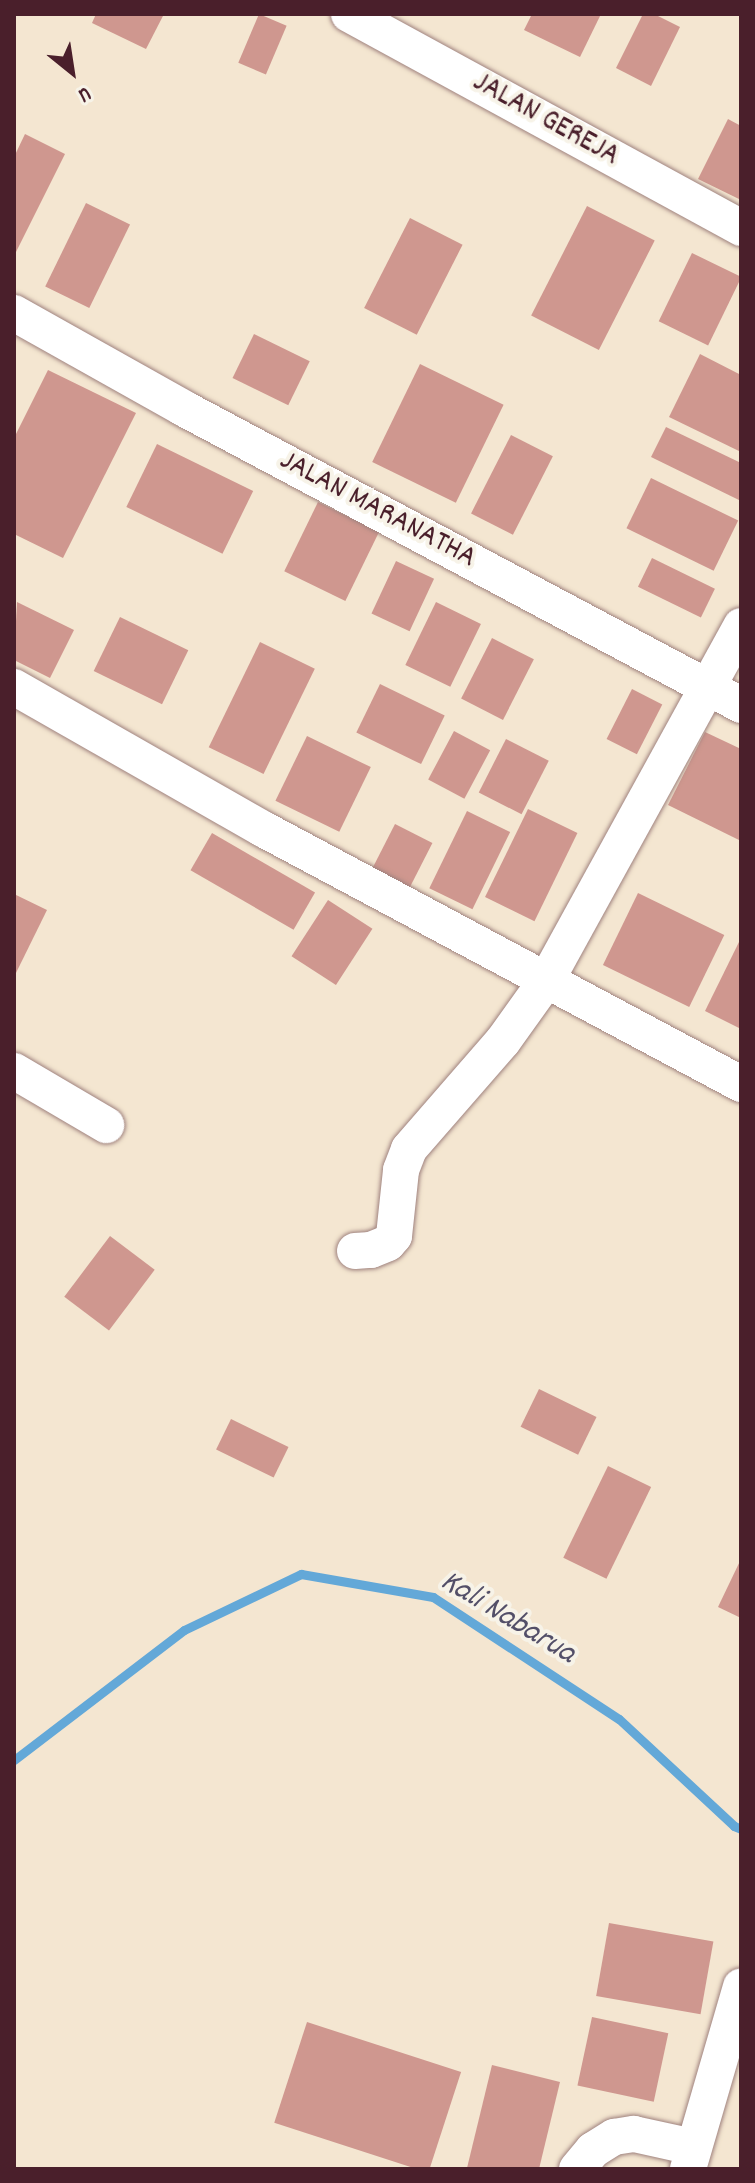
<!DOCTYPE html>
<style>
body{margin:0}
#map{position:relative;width:755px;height:2183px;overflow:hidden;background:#f4e6d1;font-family:Dekko,sans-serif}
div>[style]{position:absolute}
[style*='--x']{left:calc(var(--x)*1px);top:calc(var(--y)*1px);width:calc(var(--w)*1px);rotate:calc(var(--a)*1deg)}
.stream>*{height:9px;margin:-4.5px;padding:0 4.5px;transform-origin:4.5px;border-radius:4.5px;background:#63a8d8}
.building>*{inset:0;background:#cf978f;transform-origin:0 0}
.roads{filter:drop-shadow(0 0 2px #9f827e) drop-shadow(0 0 2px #9f827e)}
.minor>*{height:36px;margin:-18px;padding:0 18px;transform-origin:18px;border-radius:18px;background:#fff}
span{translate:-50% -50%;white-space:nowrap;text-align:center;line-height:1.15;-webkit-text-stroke:8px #f7f3e8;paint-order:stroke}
.street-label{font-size:30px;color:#4a1f2b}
.water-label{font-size:32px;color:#534f68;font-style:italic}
.frame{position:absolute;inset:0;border:16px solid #4a1f2b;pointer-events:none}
.north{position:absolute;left:32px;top:32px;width:80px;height:80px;-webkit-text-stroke:6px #f7f3e8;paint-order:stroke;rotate:150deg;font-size:22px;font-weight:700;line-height:32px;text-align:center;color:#4a1f2b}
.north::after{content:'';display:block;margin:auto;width:28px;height:36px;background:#4a1f2b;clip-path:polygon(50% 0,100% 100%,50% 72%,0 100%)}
</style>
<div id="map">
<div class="stream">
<div style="--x:14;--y:1760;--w:214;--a:-37.4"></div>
<div style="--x:184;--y:1630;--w:130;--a:-25.6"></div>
<div style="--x:301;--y:1574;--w:134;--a:9.9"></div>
<div style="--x:433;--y:1597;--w:222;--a:33.3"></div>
<div style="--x:619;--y:1719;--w:157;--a:42.9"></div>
<div style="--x:734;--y:1826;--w:8;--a:23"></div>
</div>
<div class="building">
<div style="clip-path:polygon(96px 14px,164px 14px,146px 49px,92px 23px)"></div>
<div style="left:259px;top:14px;width:30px;height:53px;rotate:23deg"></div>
<div style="clip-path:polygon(532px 14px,601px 14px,580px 57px,524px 30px)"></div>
<div style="clip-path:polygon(643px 14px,654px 14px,680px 27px,651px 86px,616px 68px)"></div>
<div style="clip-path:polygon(728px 119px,741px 126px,741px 200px,698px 179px)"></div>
<div style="clip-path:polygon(25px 134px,65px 154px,14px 256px,14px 157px)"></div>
<div style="left:86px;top:203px;width:49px;height:93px;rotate:26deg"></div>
<div style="left:587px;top:206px;width:76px;height:123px;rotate:27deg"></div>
<div style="left:410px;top:218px;width:59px;height:101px;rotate:27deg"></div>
<div style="left:692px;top:253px;width:55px;height:76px;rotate:26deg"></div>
<div style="left:254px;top:334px;width:62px;height:49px;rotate:26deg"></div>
<div style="clip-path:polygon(700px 354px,741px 375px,741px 452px,669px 417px)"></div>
<div style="left:420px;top:364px;width:93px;height:109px;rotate:26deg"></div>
<div style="clip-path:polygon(48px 370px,136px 413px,63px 558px,14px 534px,14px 438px)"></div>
<div style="clip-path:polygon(666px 427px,741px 463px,741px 501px,651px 457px)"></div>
<div style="left:511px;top:435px;width:47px;height:88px;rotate:27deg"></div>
<div style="left:157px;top:444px;width:107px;height:70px;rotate:26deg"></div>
<div style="left:651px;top:478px;width:97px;height:56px;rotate:26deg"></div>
<div style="left:318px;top:502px;width:68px;height:77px;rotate:26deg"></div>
<div style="left:652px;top:558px;width:70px;height:32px;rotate:26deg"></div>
<div style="left:396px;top:561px;width:42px;height:58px;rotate:25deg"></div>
<div style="clip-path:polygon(17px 602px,74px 630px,50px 678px,14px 660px)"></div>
<div style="left:436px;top:602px;width:50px;height:70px;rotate:26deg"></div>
<div style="left:120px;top:617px;width:76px;height:60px;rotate:26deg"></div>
<div style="left:492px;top:638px;width:47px;height:68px;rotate:27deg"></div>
<div style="left:260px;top:642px;width:61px;height:117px;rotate:26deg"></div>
<div style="left:380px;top:684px;width:72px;height:54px;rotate:26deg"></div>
<div style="left:632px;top:689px;width:34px;height:56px;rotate:27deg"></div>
<div style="left:454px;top:731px;width:41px;height:55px;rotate:28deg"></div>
<div style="clip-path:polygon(705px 732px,741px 749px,741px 841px,668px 805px)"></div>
<div style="left:307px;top:736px;width:71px;height:72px;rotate:26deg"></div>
<div style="left:506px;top:739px;width:48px;height:60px;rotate:27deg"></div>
<div style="left:528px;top:809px;width:55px;height:98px;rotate:26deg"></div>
<div style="left:467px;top:811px;width:48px;height:86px;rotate:26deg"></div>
<div style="left:395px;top:824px;width:42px;height:50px;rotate:27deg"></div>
<div style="left:212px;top:833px;width:119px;height:43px;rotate:30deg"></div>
<div style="left:638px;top:893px;width:96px;height:80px;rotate:26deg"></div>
<div style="clip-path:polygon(14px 894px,47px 910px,14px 977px)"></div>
<div style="left:328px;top:900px;width:53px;height:67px;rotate:33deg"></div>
<div style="clip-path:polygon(739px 942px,741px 944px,741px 1029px,705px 1011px)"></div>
<div style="left:110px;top:1236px;width:56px;height:76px;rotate:37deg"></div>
<div style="left:539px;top:1389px;width:64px;height:42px;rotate:26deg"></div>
<div style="left:231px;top:1419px;width:64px;height:34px;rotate:26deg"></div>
<div style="left:608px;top:1466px;width:48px;height:102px;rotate:26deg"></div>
<div style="clip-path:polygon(741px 1559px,741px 1618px,718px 1607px)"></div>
<div style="left:609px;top:1923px;width:106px;height:74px;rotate:10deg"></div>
<div style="left:592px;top:2017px;width:78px;height:70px;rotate:12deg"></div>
<div style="left:307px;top:2022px;width:162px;height:106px;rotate:18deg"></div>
<div style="clip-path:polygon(492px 2065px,560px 2082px,539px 2169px,467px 2168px)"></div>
</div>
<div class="roads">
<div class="minor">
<div style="--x:349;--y:14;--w:447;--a:28.6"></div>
<div style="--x:14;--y:313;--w:194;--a:29.3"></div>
<div style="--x:183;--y:408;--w:632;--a:28.02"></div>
<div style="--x:14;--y:687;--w:287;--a:29.7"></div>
<div style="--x:263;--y:829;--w:542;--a:28.08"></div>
<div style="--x:14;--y:1071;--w:107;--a:30.4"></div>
<div style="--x:355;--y:1251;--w:16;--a:-4"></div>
<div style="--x:371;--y:1250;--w:18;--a:-22"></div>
<div style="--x:388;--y:1243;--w:9;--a:-49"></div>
<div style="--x:394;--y:1236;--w:66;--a:-83.9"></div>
<div style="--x:401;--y:1170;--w:22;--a:-69"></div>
<div style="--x:409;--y:1149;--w:143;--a:-49"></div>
<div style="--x:503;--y:1041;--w:74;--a:-54.4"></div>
<div style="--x:546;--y:981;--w:405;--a:-61.2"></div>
<div style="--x:577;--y:2169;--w:25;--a:-50"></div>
<div style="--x:593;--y:2150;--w:25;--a:-32"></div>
<div style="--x:614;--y:2137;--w:20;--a:-9"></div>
<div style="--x:634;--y:2134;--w:60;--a:12.4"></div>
<div style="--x:688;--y:2169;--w:190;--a:-73.8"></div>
</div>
</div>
<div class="street-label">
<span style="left:545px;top:121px;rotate:29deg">JALAN GEREJA</span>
<span style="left:377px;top:511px;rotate:28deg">JALAN MARANATHA</span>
</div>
<div class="water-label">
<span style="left:507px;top:1619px;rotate:31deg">Kali Nabarua</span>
</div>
<div class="frame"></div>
<div class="north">U</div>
</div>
